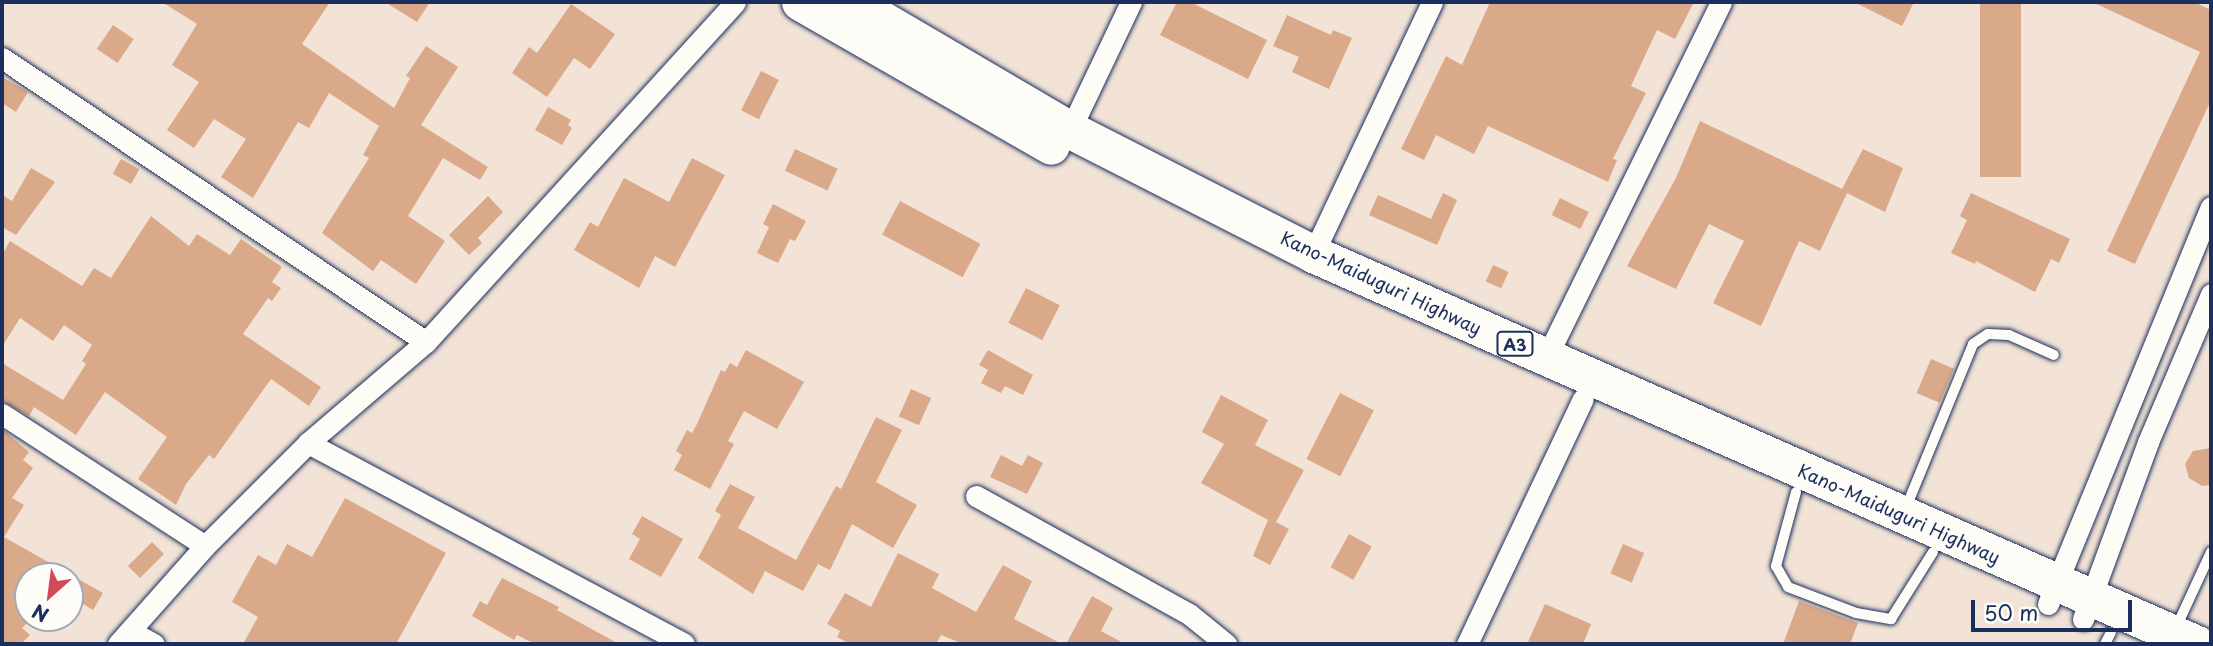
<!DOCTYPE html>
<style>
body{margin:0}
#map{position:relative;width:2213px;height:646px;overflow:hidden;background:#f2e3d6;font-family:"Playpen Sans",sans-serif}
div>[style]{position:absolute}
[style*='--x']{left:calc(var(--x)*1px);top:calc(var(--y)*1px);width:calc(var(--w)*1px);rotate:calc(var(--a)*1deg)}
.building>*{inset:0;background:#d9a98a;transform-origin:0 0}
.roads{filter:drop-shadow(0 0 2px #1b2f5e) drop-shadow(0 0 2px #1b2f5e)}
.lane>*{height:10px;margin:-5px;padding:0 5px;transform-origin:5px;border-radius:5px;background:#fdfcf7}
.street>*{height:21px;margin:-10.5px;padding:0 10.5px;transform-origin:10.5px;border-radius:10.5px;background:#fdfcf7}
.highway>*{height:37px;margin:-18.5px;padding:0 18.5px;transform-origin:18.5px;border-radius:18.5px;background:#fdfcf7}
span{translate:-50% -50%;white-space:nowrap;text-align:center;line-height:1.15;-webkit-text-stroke:7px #fdfcf7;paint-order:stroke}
.shield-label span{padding:2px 5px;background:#fdfcf7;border:2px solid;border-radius:5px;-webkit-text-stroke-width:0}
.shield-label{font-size:16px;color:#1b2f5e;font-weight:700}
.street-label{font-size:18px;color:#1b2f5e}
.frame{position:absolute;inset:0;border:4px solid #1b2f5e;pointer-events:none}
.north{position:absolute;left:14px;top:562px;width:70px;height:70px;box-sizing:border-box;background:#fdfcf7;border:2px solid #a3aaba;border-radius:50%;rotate:208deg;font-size:19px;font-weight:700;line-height:28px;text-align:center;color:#1b2f5e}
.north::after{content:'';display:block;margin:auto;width:24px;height:32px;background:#d1495b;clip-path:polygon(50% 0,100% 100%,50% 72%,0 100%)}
.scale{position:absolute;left:1971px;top:600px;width:161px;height:32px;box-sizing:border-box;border:4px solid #1b2f5e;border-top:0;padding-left:9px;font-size:21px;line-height:24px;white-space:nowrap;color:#1b2f5e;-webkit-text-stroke:5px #fdfcf7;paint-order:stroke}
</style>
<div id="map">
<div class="building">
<div style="clip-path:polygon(162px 2px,330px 2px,302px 44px,394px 108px,410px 78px,406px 76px,426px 46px,458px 67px,421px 125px,488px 167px,480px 180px,443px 158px,408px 216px,445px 241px,416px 284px,381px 260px,373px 271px,322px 233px,369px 158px,363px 155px,379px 126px,329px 93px,309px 128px,298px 122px,253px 198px,221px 177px,246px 139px,214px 119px,194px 148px,167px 130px,199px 82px,172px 65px,197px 24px)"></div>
<div style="clip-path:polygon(385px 2px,430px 2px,417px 22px)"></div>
<div style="clip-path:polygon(1177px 2px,1190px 2px,1267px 40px,1248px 79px,1160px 35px)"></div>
<div style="clip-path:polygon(1490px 2px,1694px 2px,1675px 39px,1657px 30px,1631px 86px,1646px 93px,1613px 159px,1617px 160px,1608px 182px,1488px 126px,1474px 154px,1436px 135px,1424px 160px,1401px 149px,1446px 56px,1462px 65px)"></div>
<div style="clip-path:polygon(1854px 2px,1914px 2px,1902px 26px)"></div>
<div style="left:1980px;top:2px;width:41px;height:175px"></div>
<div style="clip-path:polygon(2092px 2px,2194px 2px,2211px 10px,2211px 100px,2135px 264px,2107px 251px,2200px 52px)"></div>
<div style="clip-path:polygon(571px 4px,615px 34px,590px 69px,574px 58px,547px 97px,512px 73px,529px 47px,537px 53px)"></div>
<div style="clip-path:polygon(1287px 15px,1331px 35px,1333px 30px,1352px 38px,1329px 89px,1292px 72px,1299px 57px,1273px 46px)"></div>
<div style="left:113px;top:25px;width:25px;height:29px;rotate:34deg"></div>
<div style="left:761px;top:71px;width:20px;height:44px;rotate:27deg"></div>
<div style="clip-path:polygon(2px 77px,28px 92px,16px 112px,2px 103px)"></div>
<div style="clip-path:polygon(548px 107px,571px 120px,568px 125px,572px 128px,562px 145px,535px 130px)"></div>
<div style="clip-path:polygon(1700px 121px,1842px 189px,1863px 149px,1903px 168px,1885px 212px,1847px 193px,1820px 251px,1799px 241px,1761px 326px,1713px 303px,1744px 241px,1709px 224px,1676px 289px,1627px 266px,1676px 178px)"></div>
<div style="left:795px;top:149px;width:47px;height:24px;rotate:25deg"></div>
<div style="clip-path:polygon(692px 158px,725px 175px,675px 267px,655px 256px,639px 288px,574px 250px,590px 222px,598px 227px,624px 178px,669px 202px)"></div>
<div style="left:121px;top:159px;width:21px;height:17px;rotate:29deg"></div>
<div style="clip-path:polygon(31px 168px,55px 182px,16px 235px,2px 227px,2px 195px,12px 201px)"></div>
<div style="clip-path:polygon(1443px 193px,1457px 200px,1437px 245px,1369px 215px,1378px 195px,1431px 219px)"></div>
<div style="clip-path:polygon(1971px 193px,2070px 239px,2059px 263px,2051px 259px,2035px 292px,1976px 261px,1975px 264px,1951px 253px,1967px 220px,1960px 216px)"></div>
<div style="clip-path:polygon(488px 196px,503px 212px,478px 238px,482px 243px,469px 255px,449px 235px)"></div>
<div style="left:1560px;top:198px;width:32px;height:19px;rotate:26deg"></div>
<div style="left:900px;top:201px;width:91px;height:38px;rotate:28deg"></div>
<div style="clip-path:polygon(773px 204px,806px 221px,795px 241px,790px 239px,778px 263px,757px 253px,769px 227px,763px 224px)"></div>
<div style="clip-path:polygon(151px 216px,189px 246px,197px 234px,230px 255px,241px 239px,282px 267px,272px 282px,281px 288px,272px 301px,268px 298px,243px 334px,321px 387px,309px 406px,271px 379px,214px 459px,209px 455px,186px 484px,176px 505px,138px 479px,167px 437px,105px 392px,76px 435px,34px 407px,29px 416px,2px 401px,2px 363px,63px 400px,86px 364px,82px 361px,92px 345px,64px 325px,53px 341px,20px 318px,2px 347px,2px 255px,10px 241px,82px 286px,94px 268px,111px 278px)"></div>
<div style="left:1493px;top:265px;width:17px;height:18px;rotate:24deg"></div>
<div style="left:1026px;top:288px;width:38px;height:39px;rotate:27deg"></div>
<div style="clip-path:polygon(746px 350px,804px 382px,777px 429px,744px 411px,728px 441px,734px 444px,710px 489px,674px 470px,682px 455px,676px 451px,687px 430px,692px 433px,697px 424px,721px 370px,725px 372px,730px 363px,737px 367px)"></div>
<div style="clip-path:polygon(988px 350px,1033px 375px,1023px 395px,1005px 386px,1001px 393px,981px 383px,988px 370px,979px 365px)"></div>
<div style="left:1931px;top:359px;width:25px;height:37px;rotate:23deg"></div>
<div style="left:911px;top:389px;width:22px;height:30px;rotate:24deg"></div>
<div style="left:1340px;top:393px;width:38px;height:74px;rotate:27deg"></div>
<div style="clip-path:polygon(1221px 395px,1268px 420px,1255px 445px,1304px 470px,1276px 522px,1289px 529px,1270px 565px,1253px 556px,1268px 520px,1201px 483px,1224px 444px,1202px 432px)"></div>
<div style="clip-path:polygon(876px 417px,902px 430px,876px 482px,917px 505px,893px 548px,852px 524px,830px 570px,818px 564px,803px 591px,765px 571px,753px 594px,698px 558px,721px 515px,715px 511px,730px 484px,755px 497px,738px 528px,796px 560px,836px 486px,841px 489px)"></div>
<div style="clip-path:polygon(2px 429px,29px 452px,23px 460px,33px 468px,12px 498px,24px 505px,4px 537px,103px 593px,93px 610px,70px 596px,70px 576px,28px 576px,28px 622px,22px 628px,30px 635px,21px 644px,2px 644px)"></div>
<div style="clip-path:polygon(2211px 448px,2211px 485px,2202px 486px,2189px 478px,2185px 464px,2193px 451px)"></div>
<div style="clip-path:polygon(1001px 455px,1022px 466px,1028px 455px,1043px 463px,1027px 494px,990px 477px)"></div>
<div style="clip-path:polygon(345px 498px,446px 553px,396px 644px,243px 644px,258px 617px,232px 602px,258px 555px,276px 565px,287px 544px,312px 557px)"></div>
<div style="clip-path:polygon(642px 516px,683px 539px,661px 577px,629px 559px,640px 539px,632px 534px)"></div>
<div style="left:1349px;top:534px;width:26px;height:38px;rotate:29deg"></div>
<div style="left:152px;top:542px;width:17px;height:34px;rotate:45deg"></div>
<div style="left:1623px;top:544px;width:23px;height:32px;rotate:23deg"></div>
<div style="clip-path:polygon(898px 553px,939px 574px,932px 588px,976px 612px,1003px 565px,1032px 581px,1014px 619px,1062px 644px,963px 644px,941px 635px,936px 644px,850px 644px,837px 637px,840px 631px,827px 624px,845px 593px,871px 607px)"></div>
<div style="clip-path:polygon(502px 578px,559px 607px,557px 610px,619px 644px,535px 644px,517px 635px,514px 640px,472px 616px,480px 601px,487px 605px)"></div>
<div style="clip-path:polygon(1092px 596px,1113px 608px,1101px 631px,1125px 644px,1066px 644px)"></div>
<div style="clip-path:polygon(1799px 601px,1858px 623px,1850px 644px,1783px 644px)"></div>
<div style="clip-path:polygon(1545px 604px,1591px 624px,1583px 644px,1527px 644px)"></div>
</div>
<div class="roads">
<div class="lane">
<div style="--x:1796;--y:492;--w:77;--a:105.1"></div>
<div style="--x:1776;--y:566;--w:24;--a:60"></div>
<div style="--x:1788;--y:587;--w:73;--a:20.9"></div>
<div style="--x:1856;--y:613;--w:36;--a:10"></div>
<div style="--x:1891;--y:619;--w:79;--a:-57.9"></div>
<div style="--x:1905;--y:510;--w:179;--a:-67.7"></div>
<div style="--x:1973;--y:344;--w:18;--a:-34"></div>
<div style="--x:1988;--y:334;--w:21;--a:3"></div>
<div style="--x:2009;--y:335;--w:49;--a:24"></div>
<div style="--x:2175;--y:630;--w:86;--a:-65.2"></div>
<div style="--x:2105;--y:644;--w:13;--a:-63"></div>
</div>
<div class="street">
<div style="--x:2;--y:58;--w:510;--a:33.81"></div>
<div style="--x:1070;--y:130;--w:142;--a:-64.5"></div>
<div style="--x:1313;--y:254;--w:279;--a:-64.7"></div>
<div style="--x:1546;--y:358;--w:397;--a:-63.8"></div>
<div style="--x:2;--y:414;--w:242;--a:33"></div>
<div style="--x:308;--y:443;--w:426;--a:28.1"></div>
<div style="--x:976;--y:496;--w:244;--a:29"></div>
<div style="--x:1189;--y:614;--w:48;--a:39"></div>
<div style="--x:2048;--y:604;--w:429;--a:-67.7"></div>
<div style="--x:2083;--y:619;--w:189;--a:-69.8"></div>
<div style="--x:2148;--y:442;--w:161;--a:-66.9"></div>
<div style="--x:132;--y:632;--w:25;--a:29"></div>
<div style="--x:118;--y:644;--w:131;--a:-48.4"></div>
<div style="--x:205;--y:546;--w:146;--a:-45"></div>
<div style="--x:308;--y:443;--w:155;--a:-40.6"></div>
<div style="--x:426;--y:342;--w:459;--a:-47.7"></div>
<div style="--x:1467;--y:644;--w:271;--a:-64.7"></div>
</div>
<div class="highway">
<div style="--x:800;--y:2;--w:289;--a:29.8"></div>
<div style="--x:852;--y:2;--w:253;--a:30.4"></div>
<div style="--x:1070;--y:130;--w:273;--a:27"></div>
<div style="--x:1313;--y:254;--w:966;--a:23.81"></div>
</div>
</div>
<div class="shield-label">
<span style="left:1515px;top:344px">A3</span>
</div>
<div class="street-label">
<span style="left:1381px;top:283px;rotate:25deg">Kano-Maiduguri Highway</span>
<span style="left:1899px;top:514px;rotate:24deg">Kano-Maiduguri Highway</span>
</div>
<div class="frame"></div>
<div class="north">N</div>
<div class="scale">50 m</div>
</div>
